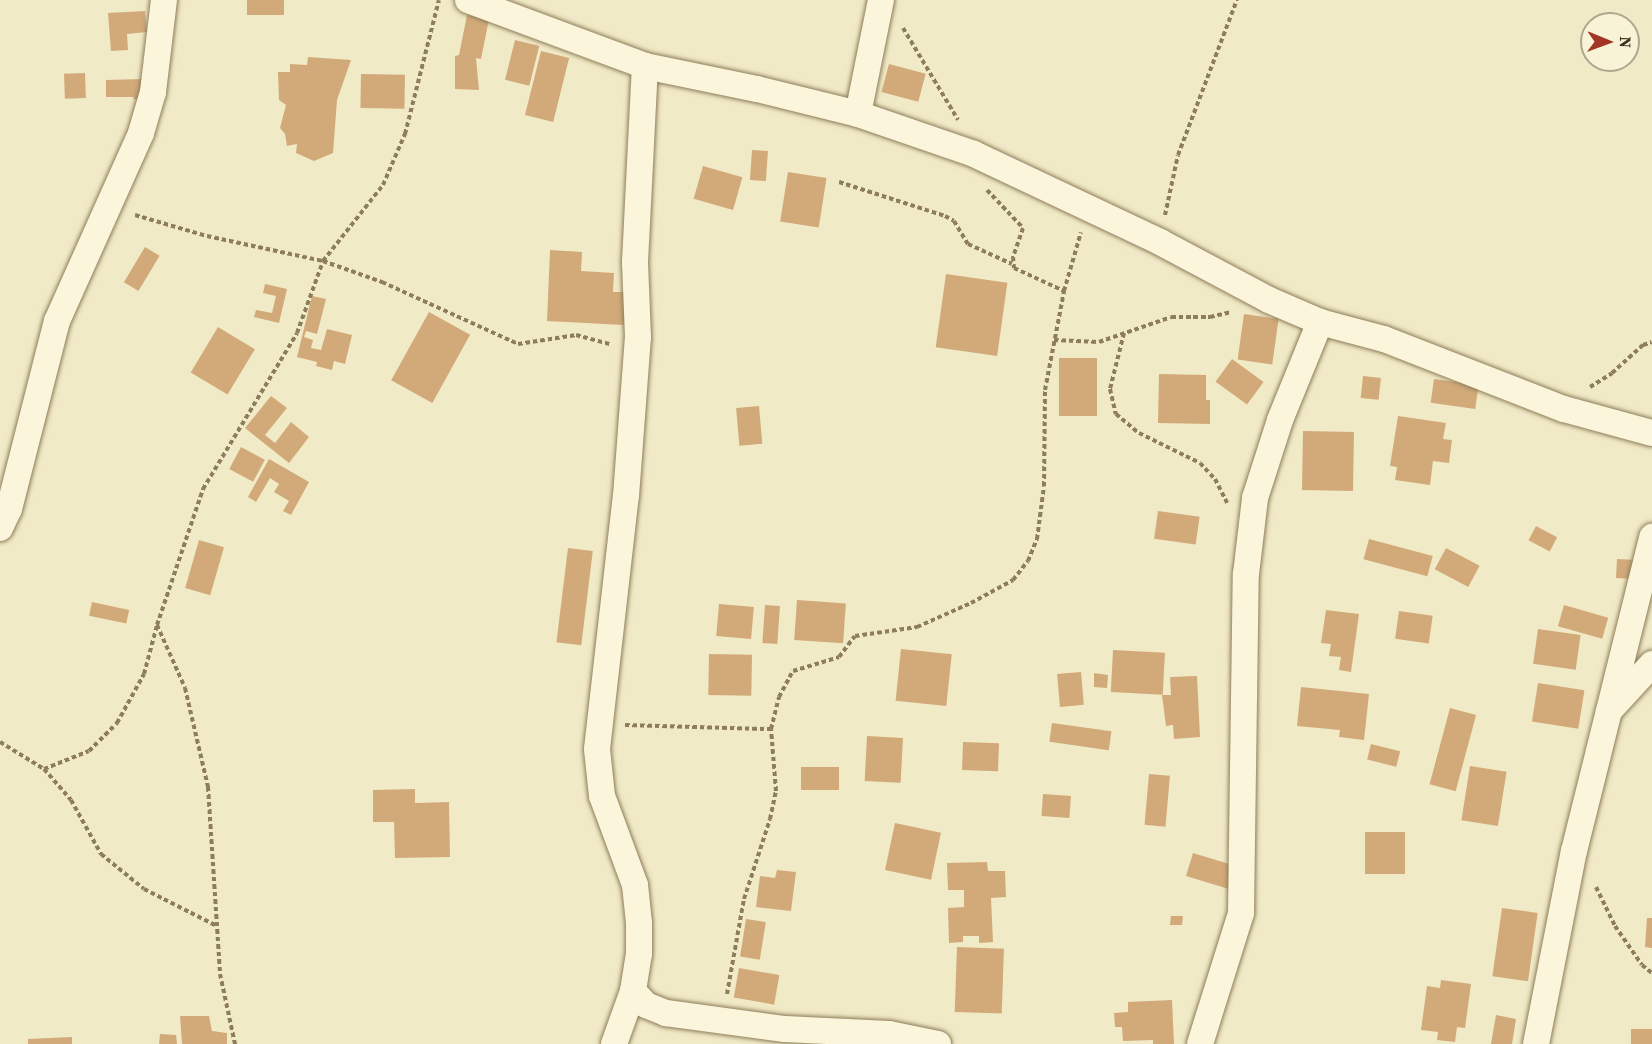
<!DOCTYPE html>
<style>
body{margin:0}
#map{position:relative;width:1652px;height:1044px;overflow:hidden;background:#f1eac6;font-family:"Source Serif 4",serif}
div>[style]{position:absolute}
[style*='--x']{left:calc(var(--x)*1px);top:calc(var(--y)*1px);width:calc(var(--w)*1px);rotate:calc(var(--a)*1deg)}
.building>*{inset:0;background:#d2aa7a;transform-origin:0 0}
.path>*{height:4px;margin-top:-2px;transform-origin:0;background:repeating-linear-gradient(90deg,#8e7d5a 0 4.5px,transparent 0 7.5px)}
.roads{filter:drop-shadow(0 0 2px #8e7d5a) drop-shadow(0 0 2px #8e7d5a)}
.street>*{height:26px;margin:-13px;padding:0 13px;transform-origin:13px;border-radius:13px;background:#fbf5db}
span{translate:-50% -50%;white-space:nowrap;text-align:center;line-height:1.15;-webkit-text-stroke:4.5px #f8f3d7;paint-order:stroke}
.north{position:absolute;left:1580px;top:12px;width:60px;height:60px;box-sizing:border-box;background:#f8f3d7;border:2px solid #aea68d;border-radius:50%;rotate:91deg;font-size:16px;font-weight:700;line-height:24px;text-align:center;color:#3e321f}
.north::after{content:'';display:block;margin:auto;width:21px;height:27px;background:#a23526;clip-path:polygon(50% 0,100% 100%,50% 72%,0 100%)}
</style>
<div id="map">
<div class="building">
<div style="left:247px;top:0;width:37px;height:15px"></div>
<div style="clip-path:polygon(145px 11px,147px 32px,127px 34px,128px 50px,111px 51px,108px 13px)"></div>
<div style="clip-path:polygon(467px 15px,489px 19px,481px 59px,476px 58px,479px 90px,455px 89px,455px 56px,459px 55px)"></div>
<div style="left:515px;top:40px;width:25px;height:41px;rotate:14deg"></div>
<div style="left:541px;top:51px;width:29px;height:66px;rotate:14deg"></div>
<div style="clip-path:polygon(308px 57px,351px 60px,337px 100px,333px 153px,314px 161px,296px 153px,297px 144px,287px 146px,285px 134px,280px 128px,286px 105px,279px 100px,278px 72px,290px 72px,290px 64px,307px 65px)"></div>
<div style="left:889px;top:64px;width:38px;height:29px;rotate:15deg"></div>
<div style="left:85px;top:73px;width:25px;height:21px;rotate:88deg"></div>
<div style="left:361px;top:74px;width:44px;height:34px;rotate:1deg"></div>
<div style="clip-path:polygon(143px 79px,144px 100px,133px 99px,134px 97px,106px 97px,106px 80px)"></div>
<div style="left:752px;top:150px;width:16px;height:30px;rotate:4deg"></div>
<div style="left:703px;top:166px;width:41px;height:34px;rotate:16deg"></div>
<div style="left:788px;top:172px;width:39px;height:50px;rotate:9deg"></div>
<div style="left:145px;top:247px;width:17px;height:41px;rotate:31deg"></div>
<div style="clip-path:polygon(550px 250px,582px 252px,581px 271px,614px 273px,613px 292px,625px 292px,624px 325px,547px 321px)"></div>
<div style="left:946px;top:274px;width:62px;height:74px;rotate:8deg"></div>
<div style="clip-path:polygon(265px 284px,287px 289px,279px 323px,254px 317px,256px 310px,272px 313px,276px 296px,263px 293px)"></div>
<div style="clip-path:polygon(312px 296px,326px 299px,317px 334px,306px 331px,304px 337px,313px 340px,311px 348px,321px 350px,327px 329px,352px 335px,345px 364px,334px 361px,332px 370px,316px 366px,317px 362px,297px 357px)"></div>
<div style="left:429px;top:312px;width:47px;height:78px;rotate:29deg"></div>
<div style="left:1244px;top:314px;width:35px;height:46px;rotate:8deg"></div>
<div style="left:218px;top:327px;width:43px;height:53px;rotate:31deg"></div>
<div style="left:1059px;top:358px;width:38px;height:58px"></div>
<div style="left:1232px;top:359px;width:39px;height:28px;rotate:36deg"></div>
<div style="clip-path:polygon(1159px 374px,1206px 375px,1206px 400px,1210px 400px,1210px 424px,1158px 423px)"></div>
<div style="left:1363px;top:376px;width:18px;height:22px;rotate:6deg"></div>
<div style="left:1434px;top:379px;width:45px;height:24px;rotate:8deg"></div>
<div style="clip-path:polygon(271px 396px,287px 408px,265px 435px,275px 443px,291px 422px,309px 437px,289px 463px,245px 428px)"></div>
<div style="left:759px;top:406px;width:38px;height:23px;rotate:85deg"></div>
<div style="clip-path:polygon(1398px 416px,1446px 423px,1443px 439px,1452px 440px,1449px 463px,1433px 461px,1430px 485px,1395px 480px,1397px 467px,1390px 466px)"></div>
<div style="left:1303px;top:431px;width:51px;height:59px;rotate:1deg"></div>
<div style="left:241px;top:447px;width:27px;height:25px;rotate:28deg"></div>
<div style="clip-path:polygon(269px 459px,309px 482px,291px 515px,283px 511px,289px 501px,274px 492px,279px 484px,270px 478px,256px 502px,248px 497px)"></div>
<div style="left:1158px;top:511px;width:42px;height:28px;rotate:8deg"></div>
<div style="left:1536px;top:526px;width:24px;height:16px;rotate:28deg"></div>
<div style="left:1369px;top:539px;width:66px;height:21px;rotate:15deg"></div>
<div style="left:199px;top:540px;width:26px;height:50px;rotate:16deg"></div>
<div style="left:568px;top:548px;width:25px;height:95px;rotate:7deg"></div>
<div style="left:1446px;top:548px;width:38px;height:24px;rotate:28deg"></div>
<div style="left:1617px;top:559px;width:20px;height:19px;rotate:3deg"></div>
<div style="left:797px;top:600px;width:49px;height:40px;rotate:4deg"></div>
<div style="left:92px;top:602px;width:38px;height:14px;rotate:12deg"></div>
<div style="left:719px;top:604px;width:35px;height:32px;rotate:5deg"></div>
<div style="left:765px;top:605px;width:15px;height:38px;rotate:4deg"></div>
<div style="left:1564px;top:605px;width:46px;height:22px;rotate:16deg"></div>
<div style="clip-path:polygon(1326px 610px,1359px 614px,1351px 672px,1339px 670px,1341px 657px,1329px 656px,1331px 644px,1321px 643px)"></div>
<div style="left:1399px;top:611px;width:34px;height:28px;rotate:8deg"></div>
<div style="left:1538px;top:629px;width:43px;height:35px;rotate:8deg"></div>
<div style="left:901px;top:649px;width:51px;height:52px;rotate:6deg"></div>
<div style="left:1113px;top:650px;width:52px;height:42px;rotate:3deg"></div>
<div style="left:709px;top:654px;width:43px;height:41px;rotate:1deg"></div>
<div style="left:1081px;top:672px;width:33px;height:24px;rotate:85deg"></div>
<div style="clip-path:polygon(1094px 673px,1108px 675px,1107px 688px,1094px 687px)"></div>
<div style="clip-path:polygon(1197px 676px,1200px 737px,1174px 739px,1173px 725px,1166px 726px,1162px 695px,1171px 695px,1170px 677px)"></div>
<div style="left:1538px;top:683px;width:47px;height:39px;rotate:9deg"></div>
<div style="clip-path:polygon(1301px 687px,1369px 694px,1364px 740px,1339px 737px,1340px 730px,1297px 726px)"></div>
<div style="left:1450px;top:708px;width:27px;height:79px;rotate:15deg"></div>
<div style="left:1052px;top:723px;width:60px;height:19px;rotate:8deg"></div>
<div style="left:867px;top:736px;width:36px;height:45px;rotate:3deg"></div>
<div style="left:963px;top:742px;width:36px;height:28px;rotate:2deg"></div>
<div style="left:1371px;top:744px;width:30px;height:16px;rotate:14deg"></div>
<div style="left:1470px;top:766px;width:37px;height:55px;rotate:9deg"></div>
<div style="left:839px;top:767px;width:23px;height:38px;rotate:90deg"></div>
<div style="left:1149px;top:774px;width:21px;height:51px;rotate:5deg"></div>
<div style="clip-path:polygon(415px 789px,415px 803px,449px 802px,450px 857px,395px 858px,394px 822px,373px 822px,373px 790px)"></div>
<div style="left:1043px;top:794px;width:28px;height:22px;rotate:4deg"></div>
<div style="left:895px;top:823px;width:47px;height:48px;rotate:12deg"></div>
<div style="left:1365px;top:832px;width:40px;height:42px"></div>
<div style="left:1193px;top:853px;width:44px;height:24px;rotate:17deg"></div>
<div style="clip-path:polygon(987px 862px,988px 871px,1005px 871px,1006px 897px,991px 898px,993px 942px,979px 943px,979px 936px,963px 936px,963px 942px,949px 943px,948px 908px,964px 907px,964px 890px,948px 890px,947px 863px)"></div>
<div style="clip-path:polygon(777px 870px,796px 872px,791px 911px,756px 907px,760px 876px,775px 878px)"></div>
<div style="left:1502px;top:908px;width:36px;height:69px;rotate:8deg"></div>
<div style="clip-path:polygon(1171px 916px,1183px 916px,1182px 925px,1170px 925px)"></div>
<div style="clip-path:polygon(1647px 918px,1652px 918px,1652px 948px,1645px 947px)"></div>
<div style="left:746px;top:919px;width:20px;height:38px;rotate:9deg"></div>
<div style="left:957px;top:947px;width:47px;height:65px;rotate:2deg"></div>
<div style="left:739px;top:968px;width:41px;height:30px;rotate:10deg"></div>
<div style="clip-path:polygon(1441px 980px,1471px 984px,1465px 1028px,1457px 1027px,1455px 1042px,1437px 1040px,1438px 1032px,1421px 1030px,1427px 986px,1440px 988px)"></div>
<div style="clip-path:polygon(1172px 1000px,1174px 1044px,1153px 1044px,1153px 1040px,1123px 1041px,1122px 1027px,1115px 1027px,1114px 1013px,1128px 1012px,1128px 1002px)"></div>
<div style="clip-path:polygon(1496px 1015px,1516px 1019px,1512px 1044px,1491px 1044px)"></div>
<div style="clip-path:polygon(180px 1016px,209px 1016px,212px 1031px,227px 1033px,227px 1044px,182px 1044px)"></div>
<div style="left:1631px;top:1029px;width:21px;height:15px"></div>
<div style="clip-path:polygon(160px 1034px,176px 1035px,177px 1044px,159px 1044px)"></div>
<div style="clip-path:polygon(72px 1037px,72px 1044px,28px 1044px,28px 1039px)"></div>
</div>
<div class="path">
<div style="--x:903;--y:28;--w:107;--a:59.1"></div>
<div style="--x:839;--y:182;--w:111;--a:17.8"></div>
<div style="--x:945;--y:216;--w:10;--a:29"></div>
<div style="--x:954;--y:221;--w:27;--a:59"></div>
<div style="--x:968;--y:244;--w:48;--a:24.4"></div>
<div style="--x:987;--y:190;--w:52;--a:46.5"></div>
<div style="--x:1023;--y:228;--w:31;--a:109"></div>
<div style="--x:1013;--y:257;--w:11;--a:85"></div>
<div style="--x:1014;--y:268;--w:55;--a:24.7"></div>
<div style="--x:135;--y:215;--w:75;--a:16.3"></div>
<div style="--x:207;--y:236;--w:119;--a:12.2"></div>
<div style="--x:323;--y:261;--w:63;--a:19.6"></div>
<div style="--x:382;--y:282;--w:149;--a:24.5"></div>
<div style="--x:518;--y:344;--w:59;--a:-8.8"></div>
<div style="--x:576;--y:335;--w:35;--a:15"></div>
<div style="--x:1165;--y:215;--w:61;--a:-77.8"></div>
<div style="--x:1178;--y:155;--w:166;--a:-69.2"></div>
<div style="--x:1124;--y:333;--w:58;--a:104"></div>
<div style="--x:1110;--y:389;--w:26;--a:77"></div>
<div style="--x:1116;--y:414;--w:30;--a:40"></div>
<div style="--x:1139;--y:433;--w:68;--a:26.2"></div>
<div style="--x:1200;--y:463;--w:22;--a:47"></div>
<div style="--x:1215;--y:479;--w:27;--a:63"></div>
<div style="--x:1054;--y:340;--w:45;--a:2.5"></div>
<div style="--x:1099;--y:342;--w:76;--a:-19.1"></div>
<div style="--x:1171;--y:317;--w:39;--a:0"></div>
<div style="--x:1210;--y:317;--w:22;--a:-13"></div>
<div style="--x:1590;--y:387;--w:26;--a:-32"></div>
<div style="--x:1612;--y:373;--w:42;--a:-42.1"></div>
<div style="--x:1643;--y:345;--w:9;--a:-18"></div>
<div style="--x:157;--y:625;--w:69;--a:66"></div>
<div style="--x:185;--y:688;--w:102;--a:76.9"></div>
<div style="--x:208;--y:787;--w:187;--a:86.3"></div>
<div style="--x:220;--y:974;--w:72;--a:77.9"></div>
<div style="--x:625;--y:725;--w:145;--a:1.6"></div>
<div style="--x:0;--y:742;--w:52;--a:31.5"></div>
<div style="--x:44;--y:769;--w:41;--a:48.9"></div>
<div style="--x:71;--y:800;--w:62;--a:60.9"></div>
<div style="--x:101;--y:854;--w:55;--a:39.1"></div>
<div style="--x:144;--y:889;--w:82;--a:26.9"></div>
<div style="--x:44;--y:769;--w:48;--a:-21.8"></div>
<div style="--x:89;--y:751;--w:40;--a:-45"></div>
<div style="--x:117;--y:723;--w:56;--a:-61.1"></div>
<div style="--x:144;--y:674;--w:51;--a:-75.1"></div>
<div style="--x:157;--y:625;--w:144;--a:-71.3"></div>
<div style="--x:203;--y:489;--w:182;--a:-58.9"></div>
<div style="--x:297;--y:333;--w:77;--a:-70.1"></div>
<div style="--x:323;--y:261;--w:97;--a:-51.7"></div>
<div style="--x:383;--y:185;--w:56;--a:-66.7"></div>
<div style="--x:405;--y:134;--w:138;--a:-75.8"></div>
<div style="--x:1596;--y:887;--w:43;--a:64"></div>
<div style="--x:1615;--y:926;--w:47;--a:55.3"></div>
<div style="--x:1642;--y:965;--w:13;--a:39"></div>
<div style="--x:727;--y:994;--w:97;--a:-79.9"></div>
<div style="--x:744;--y:899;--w:84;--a:-72"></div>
<div style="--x:770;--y:819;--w:29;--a:-78"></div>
<div style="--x:776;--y:791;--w:62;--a:-94.6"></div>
<div style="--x:771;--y:729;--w:33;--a:-76"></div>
<div style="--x:779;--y:697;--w:30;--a:-62"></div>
<div style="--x:793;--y:671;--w:48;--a:-16.9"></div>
<div style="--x:839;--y:657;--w:26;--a:-53"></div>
<div style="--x:855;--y:636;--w:63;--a:-8.3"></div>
<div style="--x:917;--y:627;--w:59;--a:-24"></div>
<div style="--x:971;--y:603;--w:48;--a:-28.7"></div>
<div style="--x:1013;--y:580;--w:24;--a:-52"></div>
<div style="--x:1028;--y:561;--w:24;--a:-68"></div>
<div style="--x:1037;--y:539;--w:53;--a:-82.5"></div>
<div style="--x:1044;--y:486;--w:96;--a:-89.4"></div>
<div style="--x:1045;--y:390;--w:101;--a:-79.1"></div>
<div style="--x:1064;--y:291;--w:61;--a:-73.9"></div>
</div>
<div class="roads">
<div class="street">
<div style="--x:468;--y:0;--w:189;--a:20.4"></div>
<div style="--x:645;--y:66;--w:114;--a:11.6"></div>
<div style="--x:757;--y:89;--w:104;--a:13.9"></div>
<div style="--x:858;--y:114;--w:123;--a:19"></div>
<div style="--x:974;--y:154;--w:206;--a:25.3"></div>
<div style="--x:1160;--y:242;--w:123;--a:28"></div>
<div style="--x:1269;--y:300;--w:56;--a:23.3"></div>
<div style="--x:1320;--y:322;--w:66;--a:14.9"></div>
<div style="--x:1384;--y:339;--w:193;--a:21.3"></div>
<div style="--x:1564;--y:409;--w:91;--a:15.3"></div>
<div style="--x:858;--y:114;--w:116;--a:-78.6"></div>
<div style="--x:0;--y:528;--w:21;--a:-65"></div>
<div style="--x:9;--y:509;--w:194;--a:-75.7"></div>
<div style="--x:57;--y:321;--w:206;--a:-65.9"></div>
<div style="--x:141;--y:133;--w:43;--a:-73.7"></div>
<div style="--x:153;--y:92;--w:93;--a:-83.2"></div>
<div style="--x:1609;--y:711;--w:64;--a:-47.5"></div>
<div style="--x:633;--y:991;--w:19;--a:47"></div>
<div style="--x:646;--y:1005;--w:22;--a:22"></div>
<div style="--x:666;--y:1013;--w:120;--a:7.7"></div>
<div style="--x:785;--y:1029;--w:104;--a:2.8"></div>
<div style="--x:889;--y:1034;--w:50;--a:11.5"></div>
<div style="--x:614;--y:1044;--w:56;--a:-70.3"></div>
<div style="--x:633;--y:991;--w:37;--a:-81"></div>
<div style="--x:639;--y:954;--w:31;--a:-90"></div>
<div style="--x:639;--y:923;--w:38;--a:-96"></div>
<div style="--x:635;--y:885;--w:95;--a:-110.3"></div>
<div style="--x:602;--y:796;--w:47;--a:-96.1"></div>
<div style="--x:597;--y:749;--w:255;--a:-83.5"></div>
<div style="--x:626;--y:496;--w:159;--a:-85.7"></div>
<div style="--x:638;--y:337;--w:75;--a:-92.3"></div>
<div style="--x:635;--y:262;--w:196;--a:-87.1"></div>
<div style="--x:1200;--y:1044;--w:137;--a:-72.6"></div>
<div style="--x:1241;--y:913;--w:339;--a:-89.2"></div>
<div style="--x:1246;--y:574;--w:77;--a:-83.2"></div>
<div style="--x:1255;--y:498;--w:82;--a:-72.2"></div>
<div style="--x:1280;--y:420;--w:106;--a:-67.8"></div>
<div style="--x:1536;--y:1044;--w:197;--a:-78.9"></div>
<div style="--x:1574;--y:851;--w:324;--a:-76"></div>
</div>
</div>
<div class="north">N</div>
</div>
